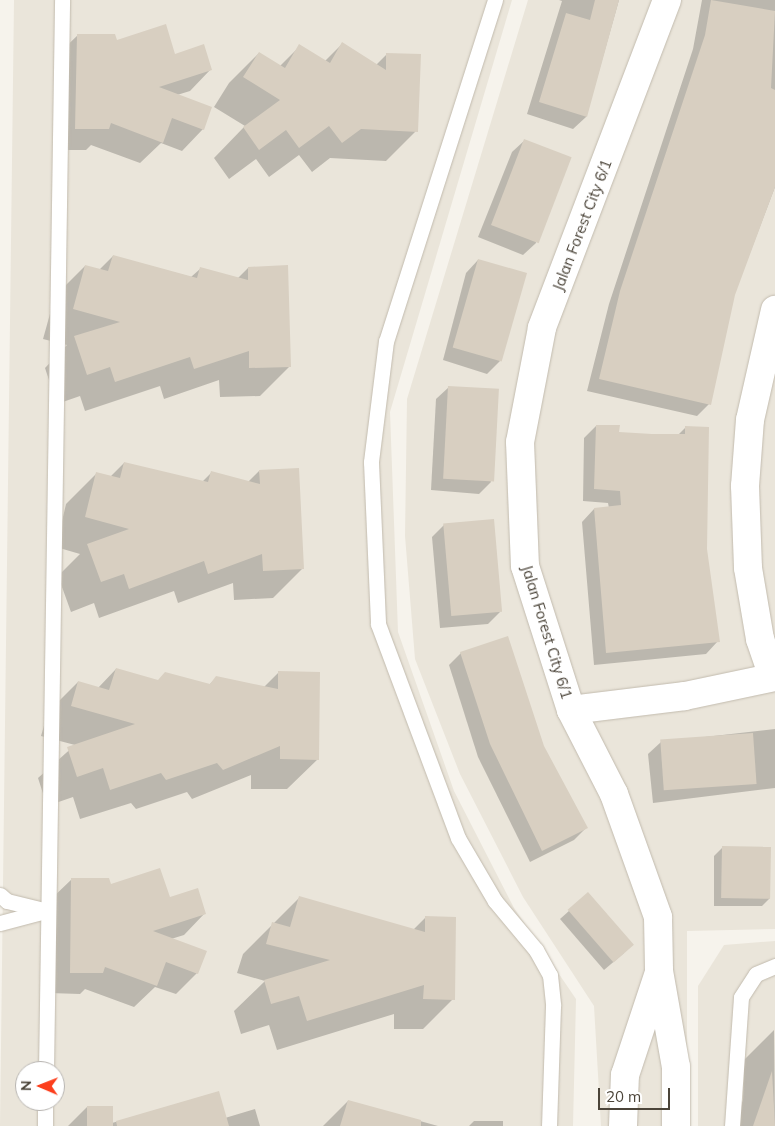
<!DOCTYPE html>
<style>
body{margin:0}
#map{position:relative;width:775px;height:1126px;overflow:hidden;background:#f6f3ec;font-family:Mulish,sans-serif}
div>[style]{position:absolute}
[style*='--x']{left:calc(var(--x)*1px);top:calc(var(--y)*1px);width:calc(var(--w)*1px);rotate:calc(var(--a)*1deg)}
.residential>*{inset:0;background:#eae5da}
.shadow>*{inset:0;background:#0003}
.building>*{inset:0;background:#d8cfc1;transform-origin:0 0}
.roads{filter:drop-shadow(0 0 1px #c2bbae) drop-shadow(0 0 1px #c2bbae)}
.service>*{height:15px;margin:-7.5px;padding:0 7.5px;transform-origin:7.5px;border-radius:7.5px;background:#fff}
.minor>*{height:28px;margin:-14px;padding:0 14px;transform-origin:14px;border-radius:14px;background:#fff}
span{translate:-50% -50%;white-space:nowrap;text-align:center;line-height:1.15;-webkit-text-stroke:4px #fff;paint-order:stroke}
.street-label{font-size:15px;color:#4b4439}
.north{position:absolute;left:15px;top:1061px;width:50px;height:50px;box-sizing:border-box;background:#fff;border:1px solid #b7b4b0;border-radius:50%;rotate:271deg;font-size:14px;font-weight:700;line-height:20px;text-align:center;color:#4b4439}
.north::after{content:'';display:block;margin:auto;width:18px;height:22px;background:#fc3f1d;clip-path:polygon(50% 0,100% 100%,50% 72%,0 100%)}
.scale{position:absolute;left:598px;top:1088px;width:72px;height:22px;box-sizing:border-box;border:2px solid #4b4439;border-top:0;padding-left:6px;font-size:15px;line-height:18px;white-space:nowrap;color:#4b4439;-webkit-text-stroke:4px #fff;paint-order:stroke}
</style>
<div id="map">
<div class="residential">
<div style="clip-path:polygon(evenodd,14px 0,512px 0,390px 412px,398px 632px,454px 791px,514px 908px,576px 999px,573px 1126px,0 1126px,14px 0,25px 1071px,55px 1071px,55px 1101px,25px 1101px,25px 1071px)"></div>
<div style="clip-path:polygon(528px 0,775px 0,775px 929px,687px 931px,687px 1126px,601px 1126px,594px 1006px,523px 897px,460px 774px,415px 659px,405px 536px,407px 399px)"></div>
<div style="clip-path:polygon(775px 941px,775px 1126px,698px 1126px,698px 986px,724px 945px)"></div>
</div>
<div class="shadow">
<div style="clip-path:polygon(559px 0,619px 0,586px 117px,573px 129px,527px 114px,562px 1px)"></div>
<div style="clip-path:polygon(702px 0,775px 0,775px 187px,734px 295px,709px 404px,697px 416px,587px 391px,609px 304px,693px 49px)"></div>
<div style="clip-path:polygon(78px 35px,175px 55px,211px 69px,190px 91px,177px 95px,203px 129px,182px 151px,161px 143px,140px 163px,91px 145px,86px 150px,55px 150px,56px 56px)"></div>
<div style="clip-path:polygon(342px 44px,376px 65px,387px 54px,416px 131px,386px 161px,330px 158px,312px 172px,299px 155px,269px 177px,256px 159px,229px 179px,214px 158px,245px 126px,214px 107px,229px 83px,259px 53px,280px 66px,300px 46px,325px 61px)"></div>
<div style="clip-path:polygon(525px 140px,536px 243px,523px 255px,478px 237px,512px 152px)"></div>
<div style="clip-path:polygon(113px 256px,191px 277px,200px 269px,237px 279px,248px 268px,290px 366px,260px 396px,220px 397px,219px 380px,164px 399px,160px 386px,85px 411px,80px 396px,57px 404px,45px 368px,67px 345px,43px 339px,55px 296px,85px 266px,99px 270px)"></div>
<div style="clip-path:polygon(478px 260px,500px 361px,487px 374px,443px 360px,466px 273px)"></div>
<div style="clip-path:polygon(449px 387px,491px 482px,479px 494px,431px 490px,436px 399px)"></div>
<div style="clip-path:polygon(596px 426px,618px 434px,678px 435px,686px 427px,718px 641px,706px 654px,594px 665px,582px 522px,594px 509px,609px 508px,608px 503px,583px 501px,584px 438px)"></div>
<div style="clip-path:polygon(124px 463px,202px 482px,211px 473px,248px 482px,259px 471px,303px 568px,273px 598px,234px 600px,233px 583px,178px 603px,174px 591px,99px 618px,94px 603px,71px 612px,58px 576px,80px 554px,56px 547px,66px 504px,96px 474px,110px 477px)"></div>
<div style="clip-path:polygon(444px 525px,500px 612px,488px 624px,440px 628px,432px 537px)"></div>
<div style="clip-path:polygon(461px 653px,543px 746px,586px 828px,574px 840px,530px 862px,478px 757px,449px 665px)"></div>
<div style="clip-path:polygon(116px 669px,157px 681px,209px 685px,217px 677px,264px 687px,279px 672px,318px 759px,287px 789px,251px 789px,251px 775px,192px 799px,187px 792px,136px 809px,131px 803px,80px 819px,73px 797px,47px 806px,38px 778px,75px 745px,41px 736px,48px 712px,78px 682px,98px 688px)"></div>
<div style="clip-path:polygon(775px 729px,775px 788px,653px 803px,648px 754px,661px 742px)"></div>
<div style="clip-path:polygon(722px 848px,770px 898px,762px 906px,714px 906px,714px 856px)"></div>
<div style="clip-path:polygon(72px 879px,169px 899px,205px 913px,184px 935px,171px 939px,197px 973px,176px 994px,155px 987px,134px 1007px,85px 989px,80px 994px,49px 993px,50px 900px)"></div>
<div style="clip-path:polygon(588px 894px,624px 953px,604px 970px,560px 919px)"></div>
<div style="clip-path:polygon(299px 898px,413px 930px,425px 918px,453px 999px,423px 1029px,394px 1029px,394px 1014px,277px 1050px,269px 1025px,241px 1034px,234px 1011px,265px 981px,237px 973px,243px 954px)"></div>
<div style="clip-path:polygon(774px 1030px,775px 1126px,734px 1126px,743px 1100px,744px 1060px)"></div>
<div style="clip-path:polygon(218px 1092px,225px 1118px,255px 1109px,260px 1126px,68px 1126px,87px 1107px,112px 1123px)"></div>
<div style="clip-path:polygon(348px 1101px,438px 1126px,323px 1126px)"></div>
<div style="clip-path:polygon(474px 1121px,503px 1121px,503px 1126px,469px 1126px)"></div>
</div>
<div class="building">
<div style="clip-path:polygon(595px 0,619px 0,587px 117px,539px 102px,566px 13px,590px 20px)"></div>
<div style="clip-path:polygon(711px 0,775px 11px,771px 88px,775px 90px,775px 187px,735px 295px,711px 405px,599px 379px,620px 291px,705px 35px)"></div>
<div style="clip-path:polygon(166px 24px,175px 54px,204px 44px,212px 70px,159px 87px,212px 107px,204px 130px,172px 118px,163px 143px,111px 123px,109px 129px,75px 129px,77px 34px,115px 34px,117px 40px)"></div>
<div style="clip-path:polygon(342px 42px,386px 70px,386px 53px,421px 54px,418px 132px,361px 129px,342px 143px,329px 126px,299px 148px,286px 130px,259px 150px,243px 127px,280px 100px,243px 77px,259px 52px,285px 68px,299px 44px,330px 63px)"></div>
<div style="left:524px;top:139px;width:51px;height:92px;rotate:21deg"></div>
<div style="clip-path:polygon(113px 255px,197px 278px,200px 267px,248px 280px,248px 267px,288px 265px,291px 367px,249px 368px,249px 351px,194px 369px,190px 357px,115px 382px,110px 367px,87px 375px,74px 336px,120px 322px,73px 309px,85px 265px,108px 271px)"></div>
<div style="left:478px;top:259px;width:51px;height:92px;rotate:16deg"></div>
<div style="left:448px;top:386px;width:51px;height:93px;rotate:3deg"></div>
<div style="clip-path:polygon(596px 425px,620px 425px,619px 432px,652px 434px,685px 434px,685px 426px,709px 427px,707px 549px,720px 642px,606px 653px,594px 508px,621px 505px,620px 491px,594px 489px)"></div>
<div style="clip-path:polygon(124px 462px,208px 482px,211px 471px,260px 484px,259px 470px,299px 468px,304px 569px,263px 571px,262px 554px,208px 574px,204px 561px,129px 589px,124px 574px,101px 582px,87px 544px,129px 529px,85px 517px,96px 472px,120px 478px)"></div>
<div style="left:494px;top:519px;width:93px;height:51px;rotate:85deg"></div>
<div style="clip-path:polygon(508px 636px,544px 746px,588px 828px,542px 851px,490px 744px,460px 652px)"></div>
<div style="clip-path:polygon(116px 668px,158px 680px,165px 672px,210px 684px,216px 676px,278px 689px,278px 671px,320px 672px,319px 760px,280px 759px,280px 746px,223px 770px,217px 763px,166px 780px,161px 773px,110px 790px,103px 768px,77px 777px,67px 747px,135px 724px,71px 706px,78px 681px,109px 690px)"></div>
<div style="left:753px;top:733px;width:51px;height:93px;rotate:86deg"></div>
<div style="left:722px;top:846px;width:49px;height:52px;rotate:1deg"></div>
<div style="clip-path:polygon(160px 868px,170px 897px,198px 888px,206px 914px,153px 931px,207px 951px,198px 974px,166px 962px,157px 986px,105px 967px,103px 973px,70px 973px,71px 878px,109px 878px,111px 884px)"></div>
<div style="left:588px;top:892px;width:70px;height:27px;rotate:49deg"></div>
<div style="clip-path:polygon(299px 896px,425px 932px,425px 916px,456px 917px,455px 1000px,423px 999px,424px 985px,307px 1021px,299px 996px,271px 1004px,264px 980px,330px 960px,266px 944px,272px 922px,290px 927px)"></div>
<div style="clip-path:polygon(772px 1071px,775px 1126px,753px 1126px)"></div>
<div style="clip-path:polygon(219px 1091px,229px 1126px,117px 1126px,116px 1121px)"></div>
<div style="clip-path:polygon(348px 1100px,421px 1120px,421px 1126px,340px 1126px)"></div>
<div style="left:87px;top:1106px;width:26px;height:20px"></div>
</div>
<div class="roads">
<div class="service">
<div style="--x:495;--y:0;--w:358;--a:107.7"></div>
<div style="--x:386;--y:341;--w:122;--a:97.1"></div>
<div style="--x:371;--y:462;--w:162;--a:87.5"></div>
<div style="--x:378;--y:624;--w:228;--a:69.5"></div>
<div style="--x:458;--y:838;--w:73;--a:59.6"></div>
<div style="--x:495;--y:901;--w:64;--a:50.1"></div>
<div style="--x:536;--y:950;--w:29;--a:61"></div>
<div style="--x:550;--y:975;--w:31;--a:84"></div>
<div style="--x:553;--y:1006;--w:120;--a:91.9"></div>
<div style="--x:0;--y:895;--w:9;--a:41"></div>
<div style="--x:7;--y:901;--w:42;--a:13.7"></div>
<div style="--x:0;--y:923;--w:43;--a:-14.7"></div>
<div style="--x:46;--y:1071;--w:1071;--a:-89.14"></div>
<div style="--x:45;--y:1126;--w:25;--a:-90"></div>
<div style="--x:732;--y:1126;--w:129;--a:-86"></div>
<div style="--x:741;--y:997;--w:27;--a:-57"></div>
<div style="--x:756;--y:974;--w:21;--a:-23"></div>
</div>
<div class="minor">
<div style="--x:667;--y:0;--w:351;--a:110.9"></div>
<div style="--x:542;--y:328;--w:116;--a:100.9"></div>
<div style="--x:520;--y:442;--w:124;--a:87.7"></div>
<div style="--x:525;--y:566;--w:151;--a:72.3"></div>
<div style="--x:571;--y:710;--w:94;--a:62.9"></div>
<div style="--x:614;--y:794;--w:131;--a:70.3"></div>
<div style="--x:658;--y:917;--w:54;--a:88.9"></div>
<div style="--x:659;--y:971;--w:97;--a:80"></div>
<div style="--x:676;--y:1067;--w:59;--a:90"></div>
<div style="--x:773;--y:677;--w:40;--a:-108.9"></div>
<div style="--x:760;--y:639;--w:72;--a:-99.6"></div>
<div style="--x:748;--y:568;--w:82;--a:-92.1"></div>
<div style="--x:745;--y:486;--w:66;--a:-85.7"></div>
<div style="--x:750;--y:420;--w:113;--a:-77.2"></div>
<div style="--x:571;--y:710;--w:115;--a:-7"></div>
<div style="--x:685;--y:696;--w:92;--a:-11.9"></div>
<div style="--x:623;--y:1126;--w:51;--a:-87.8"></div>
<div style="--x:625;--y:1075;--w:105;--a:-71.7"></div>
</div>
</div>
<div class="street-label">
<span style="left:582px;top:225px;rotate:-69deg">Jalan Forest City 6/1</span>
<span style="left:547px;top:632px;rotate:73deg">Jalan Forest City 6/1</span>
</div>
<div class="north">N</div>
<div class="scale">20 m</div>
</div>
